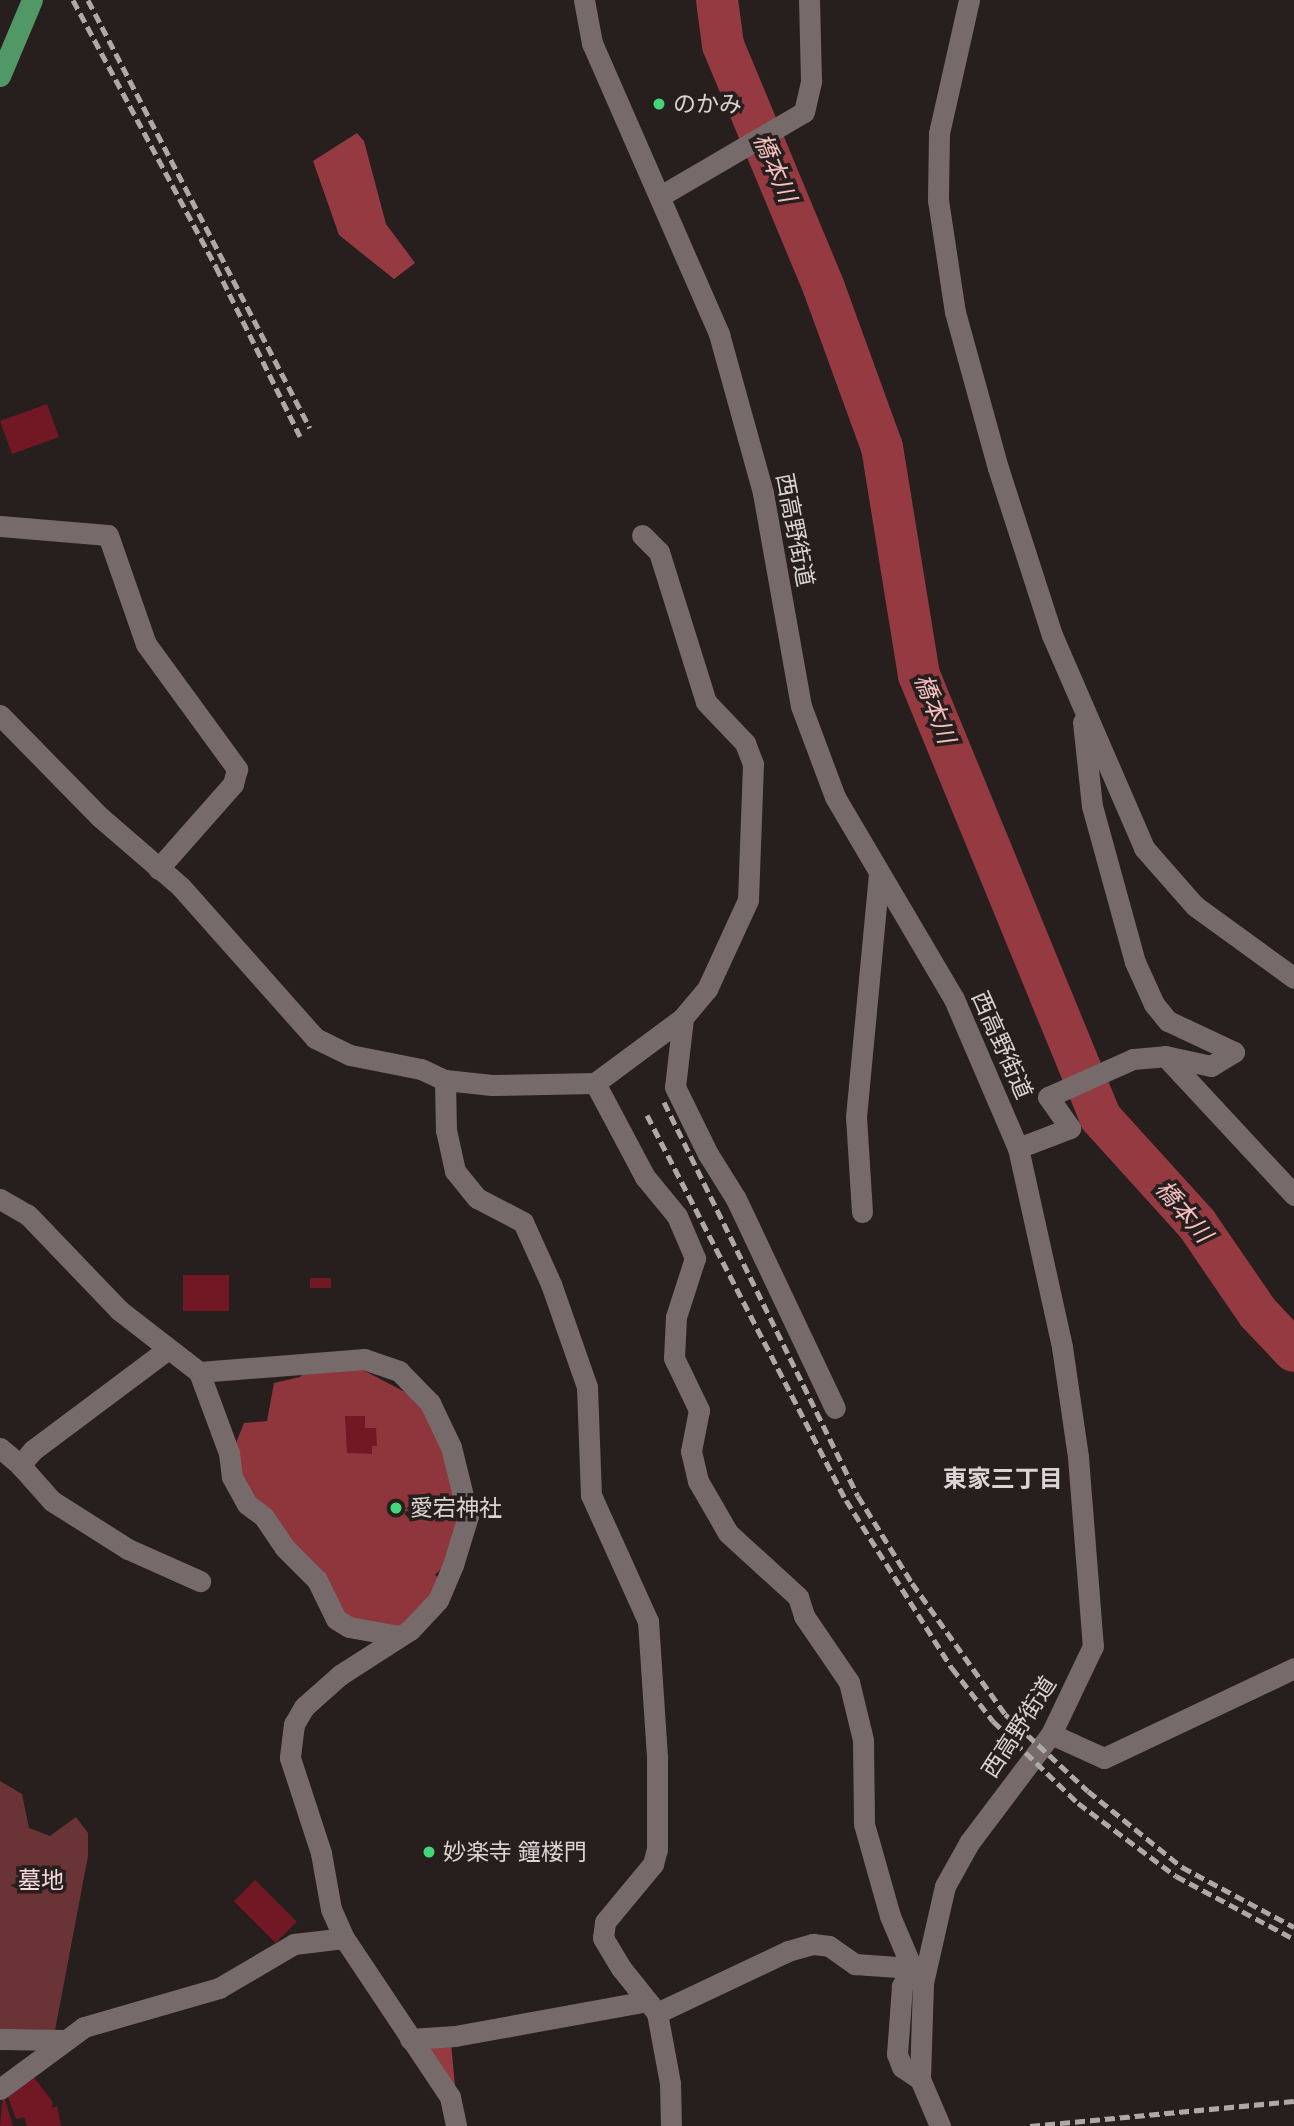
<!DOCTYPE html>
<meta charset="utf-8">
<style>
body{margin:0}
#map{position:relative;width:1294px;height:2126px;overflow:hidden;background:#271e1e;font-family:Rubik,"Noto Sans JP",sans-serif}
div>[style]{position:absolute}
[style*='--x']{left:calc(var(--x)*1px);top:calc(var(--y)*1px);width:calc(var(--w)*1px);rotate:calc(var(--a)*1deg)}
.green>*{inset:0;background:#6a3437}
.forest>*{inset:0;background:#8f353c}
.water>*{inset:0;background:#943a40}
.river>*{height:42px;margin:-21px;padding:0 21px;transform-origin:21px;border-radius:21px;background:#943a40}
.building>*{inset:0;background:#721825;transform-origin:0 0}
.minor>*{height:21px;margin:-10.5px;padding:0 10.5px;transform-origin:10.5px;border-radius:10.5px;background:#766a6a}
.highway>*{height:21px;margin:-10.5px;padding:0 10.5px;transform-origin:10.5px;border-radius:10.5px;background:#529867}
.rail>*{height:5px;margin-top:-2.5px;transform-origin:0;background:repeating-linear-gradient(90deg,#afa8a8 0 10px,transparent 0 15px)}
.dots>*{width:19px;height:19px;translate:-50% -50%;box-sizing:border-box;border:4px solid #271e1e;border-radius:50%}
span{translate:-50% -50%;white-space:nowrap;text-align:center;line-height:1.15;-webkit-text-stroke:7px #271e1e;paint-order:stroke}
.poi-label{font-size:23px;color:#dbd4d4}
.left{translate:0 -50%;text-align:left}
.street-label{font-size:23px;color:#dbd4d4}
.park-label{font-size:23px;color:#f6dbda}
.water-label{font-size:24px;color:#f6c1c1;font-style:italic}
.neighbourhood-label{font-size:24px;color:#dbd4d4;font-weight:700}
</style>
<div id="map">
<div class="green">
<div style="clip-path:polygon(0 1781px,22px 1794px,29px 1828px,50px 1836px,76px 1817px,88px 1833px,88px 1856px,54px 2036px,0 2036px)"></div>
</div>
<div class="forest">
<div style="clip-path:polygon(309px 1369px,361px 1369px,426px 1403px,464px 1516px,452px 1558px,435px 1575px,443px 1581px,409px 1629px,350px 1624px,250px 1504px,232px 1453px,244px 1423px,267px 1421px,274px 1383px,300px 1377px)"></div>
</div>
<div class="water">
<div style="clip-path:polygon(357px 133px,364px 141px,386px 224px,415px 263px,394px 279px,339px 235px,313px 161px)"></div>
<div style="clip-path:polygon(424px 2043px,451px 2043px,455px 2086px)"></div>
</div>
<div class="river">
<div style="--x:717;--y:0;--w:45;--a:82.4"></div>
<div style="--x:723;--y:45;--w:263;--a:67.4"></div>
<div style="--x:824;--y:288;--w:169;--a:70"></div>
<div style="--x:882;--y:447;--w:231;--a:80.8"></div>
<div style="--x:919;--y:675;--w:478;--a:67.7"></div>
<div style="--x:1100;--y:1117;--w:144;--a:47.8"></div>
<div style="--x:1197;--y:1224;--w:108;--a:55.6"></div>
<div style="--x:1258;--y:1313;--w:52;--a:46.5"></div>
</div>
<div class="building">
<div style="left:47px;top:404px;width:35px;height:50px;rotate:70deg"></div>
<div style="left:183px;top:1275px;width:46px;height:36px"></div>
<div style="left:310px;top:1278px;width:21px;height:10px"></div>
<div style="clip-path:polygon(345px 1416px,365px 1416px,365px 1428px,376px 1428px,377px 1446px,372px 1446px,372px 1454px,347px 1453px)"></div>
<div style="left:255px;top:1880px;width:59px;height:30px;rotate:45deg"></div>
<div style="clip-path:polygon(33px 2076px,52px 2101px,52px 2108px,57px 2106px,61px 2126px,27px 2126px,24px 2117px,16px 2119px,6px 2092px)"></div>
<div style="clip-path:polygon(3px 2093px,13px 2126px,0 2126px)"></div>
</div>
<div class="minor">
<div style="--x:584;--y:0;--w:44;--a:79.5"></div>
<div style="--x:592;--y:43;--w:318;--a:66.4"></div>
<div style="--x:719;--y:334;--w:165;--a:74.5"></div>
<div style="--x:763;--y:493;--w:216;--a:79.9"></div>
<div style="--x:801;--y:706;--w:97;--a:69.5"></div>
<div style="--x:835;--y:797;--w:234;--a:59.5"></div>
<div style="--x:954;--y:999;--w:162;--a:66.8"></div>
<div style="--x:1018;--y:1148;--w:204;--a:77.5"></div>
<div style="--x:1062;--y:1347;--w:111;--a:81.7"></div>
<div style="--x:1078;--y:1457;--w:190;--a:85.5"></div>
<div style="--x:1093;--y:1646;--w:98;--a:115.5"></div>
<div style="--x:1051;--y:1734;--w:136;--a:127"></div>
<div style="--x:969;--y:1843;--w:49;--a:119.2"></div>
<div style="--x:945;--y:1886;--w:99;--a:102.8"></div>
<div style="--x:923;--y:1983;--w:96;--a:91.8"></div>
<div style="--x:920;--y:2079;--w:51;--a:66.9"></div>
<div style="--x:969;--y:0;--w:136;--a:102.7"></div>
<div style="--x:939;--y:133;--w:67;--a:90.9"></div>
<div style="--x:938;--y:200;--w:113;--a:81.4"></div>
<div style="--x:955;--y:312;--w:162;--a:74.6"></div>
<div style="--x:998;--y:468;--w:176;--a:72.1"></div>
<div style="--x:1052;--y:635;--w:232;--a:66.6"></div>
<div style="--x:1144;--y:848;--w:77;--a:48.7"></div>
<div style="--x:1195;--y:906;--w:122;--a:36"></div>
<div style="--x:662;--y:195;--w:164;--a:-30.3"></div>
<div style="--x:804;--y:112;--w:32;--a:-77"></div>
<div style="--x:811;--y:81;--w:81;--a:-91.4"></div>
<div style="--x:0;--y:526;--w:108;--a:4.8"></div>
<div style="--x:108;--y:535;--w:115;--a:70.8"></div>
<div style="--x:146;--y:644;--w:155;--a:53.9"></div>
<div style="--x:237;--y:769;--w:16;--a:105"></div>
<div style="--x:233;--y:784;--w:113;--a:131.4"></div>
<div style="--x:642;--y:535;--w:24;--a:45"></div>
<div style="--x:659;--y:552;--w:157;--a:72.6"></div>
<div style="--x:706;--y:702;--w:57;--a:46.4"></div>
<div style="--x:745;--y:743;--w:22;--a:69"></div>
<div style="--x:753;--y:764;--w:136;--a:92.1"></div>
<div style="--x:748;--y:900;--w:98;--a:114.7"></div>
<div style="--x:707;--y:989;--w:38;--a:130"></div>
<div style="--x:0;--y:715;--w:143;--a:45.6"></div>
<div style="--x:100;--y:817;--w:107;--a:40.8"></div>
<div style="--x:181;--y:887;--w:202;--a:48.4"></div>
<div style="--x:315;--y:1038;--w:39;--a:26"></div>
<div style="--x:350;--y:1055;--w:72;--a:11.2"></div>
<div style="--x:421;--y:1069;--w:26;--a:25"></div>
<div style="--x:445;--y:1080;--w:47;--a:6.1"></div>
<div style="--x:492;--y:1085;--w:103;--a:-1.1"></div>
<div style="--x:595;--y:1083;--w:106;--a:62"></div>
<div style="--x:645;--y:1177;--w:50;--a:50.6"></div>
<div style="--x:677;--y:1216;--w:46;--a:66.8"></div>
<div style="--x:695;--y:1258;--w:62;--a:107.9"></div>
<div style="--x:676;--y:1317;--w:41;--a:92.8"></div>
<div style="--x:674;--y:1358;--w:58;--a:64.3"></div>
<div style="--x:699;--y:1410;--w:42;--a:101"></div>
<div style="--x:691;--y:1451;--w:31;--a:77"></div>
<div style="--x:698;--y:1481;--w:60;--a:60"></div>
<div style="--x:728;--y:1533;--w:95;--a:42.4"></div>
<div style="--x:798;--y:1597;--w:20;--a:72"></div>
<div style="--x:804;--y:1616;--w:80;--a:55.7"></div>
<div style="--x:849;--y:1682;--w:60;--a:76.4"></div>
<div style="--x:863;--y:1740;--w:84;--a:89.3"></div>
<div style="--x:864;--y:1824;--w:96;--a:74.2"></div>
<div style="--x:890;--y:1916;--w:56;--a:67.1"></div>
<div style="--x:912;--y:1968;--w:21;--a:119"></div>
<div style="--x:902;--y:1986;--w:68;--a:94.2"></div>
<div style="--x:897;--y:2054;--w:14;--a:69"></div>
<div style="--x:902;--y:2067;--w:22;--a:34"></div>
<div style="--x:1083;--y:722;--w:84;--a:83.9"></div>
<div style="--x:1092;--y:806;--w:162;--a:74.6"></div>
<div style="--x:1135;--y:962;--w:46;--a:65.7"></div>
<div style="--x:1154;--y:1004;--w:22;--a:51"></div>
<div style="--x:1168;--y:1021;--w:73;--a:25.2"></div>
<div style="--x:1234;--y:1052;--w:27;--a:149"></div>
<div style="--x:1211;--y:1066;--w:47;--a:-167.7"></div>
<div style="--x:445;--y:1080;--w:50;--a:88.9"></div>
<div style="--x:446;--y:1130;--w:42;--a:77.6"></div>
<div style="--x:455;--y:1171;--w:35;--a:51"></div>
<div style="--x:477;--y:1198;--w:52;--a:27.6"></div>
<div style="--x:523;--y:1222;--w:68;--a:65.7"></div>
<div style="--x:551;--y:1284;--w:109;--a:70.7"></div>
<div style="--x:587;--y:1387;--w:108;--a:87.9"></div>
<div style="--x:591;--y:1495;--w:138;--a:65.7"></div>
<div style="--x:648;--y:1621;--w:136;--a:86.2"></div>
<div style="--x:657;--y:1757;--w:92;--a:90"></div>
<div style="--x:657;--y:1849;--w:16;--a:105"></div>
<div style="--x:653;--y:1864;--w:75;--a:129.6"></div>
<div style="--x:605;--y:1922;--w:16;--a:97"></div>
<div style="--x:603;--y:1938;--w:35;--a:59"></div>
<div style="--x:621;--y:1968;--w:58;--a:51.3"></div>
<div style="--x:657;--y:2013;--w:71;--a:79.5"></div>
<div style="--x:670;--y:2083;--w:43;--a:88.7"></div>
<div style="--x:595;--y:1083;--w:109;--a:-36.5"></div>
<div style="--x:683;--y:1018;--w:69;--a:96.6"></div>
<div style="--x:675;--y:1087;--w:75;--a:63.8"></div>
<div style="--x:708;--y:1154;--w:53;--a:58.1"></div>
<div style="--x:736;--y:1199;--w:231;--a:64.7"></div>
<div style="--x:1018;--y:1148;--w:56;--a:-21"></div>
<div style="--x:1070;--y:1128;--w:38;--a:-125"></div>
<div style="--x:1048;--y:1097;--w:93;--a:-24.1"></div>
<div style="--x:1133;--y:1059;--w:32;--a:-5"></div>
<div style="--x:1165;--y:1056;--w:190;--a:47.1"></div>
<div style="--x:0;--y:1199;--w:32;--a:30"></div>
<div style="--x:28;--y:1215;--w:132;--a:46.2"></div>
<div style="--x:119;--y:1310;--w:101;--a:37.8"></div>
<div style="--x:199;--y:1372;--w:166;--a:-4.5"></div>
<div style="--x:364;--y:1359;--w:37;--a:19"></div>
<div style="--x:399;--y:1371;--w:45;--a:45.9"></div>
<div style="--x:430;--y:1403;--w:49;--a:64.5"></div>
<div style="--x:451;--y:1447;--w:71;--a:76.2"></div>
<div style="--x:468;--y:1516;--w:51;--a:107"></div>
<div style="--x:453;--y:1565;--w:38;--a:113"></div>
<div style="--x:438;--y:1600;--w:41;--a:133"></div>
<div style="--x:410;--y:1630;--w:83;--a:147.3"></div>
<div style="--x:340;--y:1675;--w:48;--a:138.4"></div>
<div style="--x:304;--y:1707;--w:20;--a:120"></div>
<div style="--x:294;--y:1724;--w:34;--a:97"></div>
<div style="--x:290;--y:1758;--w:100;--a:71.9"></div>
<div style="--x:321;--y:1853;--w:57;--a:79.9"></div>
<div style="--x:331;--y:1909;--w:32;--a:66"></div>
<div style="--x:344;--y:1938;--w:191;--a:56.3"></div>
<div style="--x:450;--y:2097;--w:30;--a:78"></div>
<div style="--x:862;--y:1212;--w:95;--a:-93.6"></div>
<div style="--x:856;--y:1117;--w:245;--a:-84.6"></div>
<div style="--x:168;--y:1349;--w:169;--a:143.2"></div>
<div style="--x:33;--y:1450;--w:20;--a:131"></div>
<div style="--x:20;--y:1465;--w:48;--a:48.4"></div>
<div style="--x:52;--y:1501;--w:90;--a:32.3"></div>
<div style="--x:128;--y:1549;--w:79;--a:24"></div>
<div style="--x:199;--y:1372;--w:86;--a:69.7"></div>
<div style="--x:229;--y:1453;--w:24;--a:83"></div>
<div style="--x:232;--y:1477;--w:31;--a:61"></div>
<div style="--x:247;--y:1504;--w:21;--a:37"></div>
<div style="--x:264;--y:1517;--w:37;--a:56"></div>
<div style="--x:285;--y:1548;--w:45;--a:45"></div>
<div style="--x:317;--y:1580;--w:43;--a:64"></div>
<div style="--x:336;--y:1619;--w:15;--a:32"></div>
<div style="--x:349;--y:1627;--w:51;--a:10.2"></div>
<div style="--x:0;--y:1448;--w:26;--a:40"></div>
<div style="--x:1051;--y:1734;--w:58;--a:24.4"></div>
<div style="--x:1104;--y:1758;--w:210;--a:-25.3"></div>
<div style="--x:657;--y:2013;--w:145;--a:-25.3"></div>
<div style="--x:788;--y:1951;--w:26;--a:-16"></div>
<div style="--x:813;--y:1944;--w:16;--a:7"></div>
<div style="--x:829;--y:1946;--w:32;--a:35"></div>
<div style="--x:855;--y:1964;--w:57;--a:4"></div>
<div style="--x:912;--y:1968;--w:12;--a:42"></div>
<div style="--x:0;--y:2039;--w:66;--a:0.9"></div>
<div style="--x:410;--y:2039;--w:45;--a:-3.8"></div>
<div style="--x:455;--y:2036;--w:195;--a:-10.3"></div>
<div style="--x:0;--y:2089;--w:104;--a:-36.4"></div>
<div style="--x:84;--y:2027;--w:141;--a:-16.1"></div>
<div style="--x:219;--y:1988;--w:87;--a:-30.4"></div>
<div style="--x:294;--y:1944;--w:50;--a:-6.8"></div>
</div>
<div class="highway">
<div style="--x:0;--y:76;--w:82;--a:-67.2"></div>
</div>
<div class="rail">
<div style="--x:73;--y:0;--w:303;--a:61.8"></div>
<div style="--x:216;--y:267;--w:189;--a:63.6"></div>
<div style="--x:88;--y:0;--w:482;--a:62.6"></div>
<div style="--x:664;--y:1102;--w:439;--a:63.8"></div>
<div style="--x:858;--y:1496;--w:102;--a:58.2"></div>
<div style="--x:912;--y:1583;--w:161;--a:54.6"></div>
<div style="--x:1005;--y:1714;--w:113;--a:42.9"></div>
<div style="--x:1088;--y:1791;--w:121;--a:39"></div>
<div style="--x:1182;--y:1867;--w:127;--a:28.2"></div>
<div style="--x:647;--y:1115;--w:433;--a:62.7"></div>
<div style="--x:846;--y:1500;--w:199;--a:57.8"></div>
<div style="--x:952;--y:1668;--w:67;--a:52.3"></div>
<div style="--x:993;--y:1721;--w:118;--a:44"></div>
<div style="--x:1078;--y:1803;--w:122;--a:36.7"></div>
<div style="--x:1176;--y:1876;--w:134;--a:28.1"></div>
<div style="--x:1030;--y:2126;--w:265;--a:-5.4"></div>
</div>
<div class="dots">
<div style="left:659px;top:104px;background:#43d77b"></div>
<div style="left:396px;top:1508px;background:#43d77b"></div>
<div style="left:429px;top:1852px;background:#43d77b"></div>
</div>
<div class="poi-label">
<span class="left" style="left:673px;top:104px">のかみ</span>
<span class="left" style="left:410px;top:1508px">愛宕神社</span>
<span class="left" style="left:443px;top:1852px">妙楽寺 鐘楼門</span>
</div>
<div class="street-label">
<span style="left:795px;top:530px;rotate:79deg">西高野街道</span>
<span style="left:1002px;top:1045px;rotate:66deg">西高野街道</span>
<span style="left:1019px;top:1727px;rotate:-57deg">西高野街道</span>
</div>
<div class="park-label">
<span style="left:41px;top:1880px">墓地</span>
</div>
<div class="water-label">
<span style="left:774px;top:168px;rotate:67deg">橋本川</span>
<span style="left:934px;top:709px;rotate:69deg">橋本川</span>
<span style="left:1183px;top:1212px;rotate:50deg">橋本川</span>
</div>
<div class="neighbourhood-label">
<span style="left:1003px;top:1480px">東家三丁目</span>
</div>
</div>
